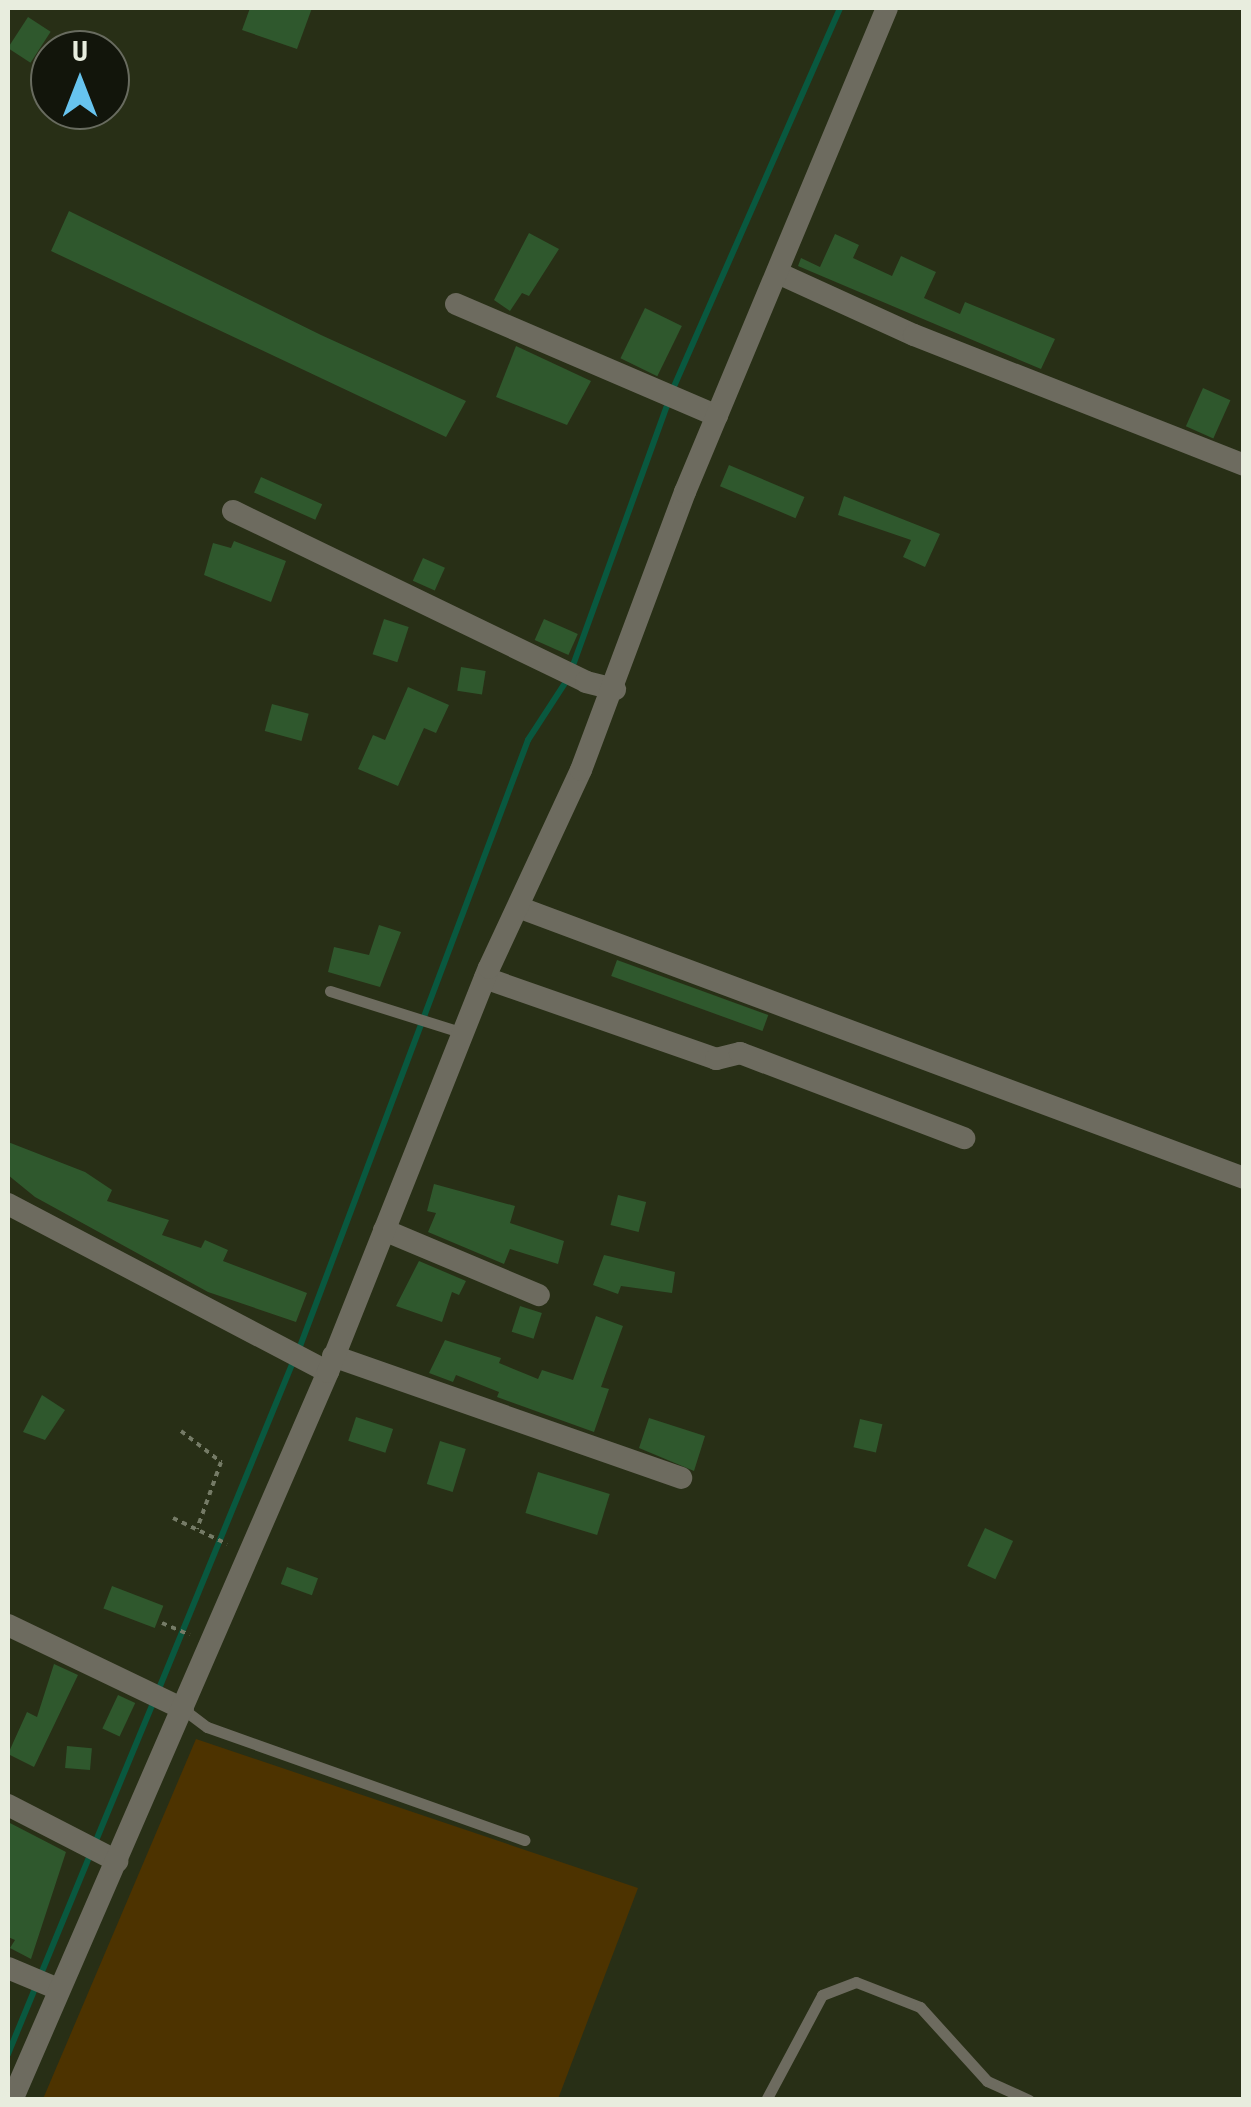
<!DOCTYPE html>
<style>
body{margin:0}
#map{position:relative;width:1251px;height:2107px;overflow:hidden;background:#282f16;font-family:"Roboto Condensed",sans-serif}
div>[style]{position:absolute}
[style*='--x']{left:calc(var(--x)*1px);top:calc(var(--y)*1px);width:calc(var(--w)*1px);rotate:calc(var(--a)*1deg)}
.green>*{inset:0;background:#4d3300}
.stream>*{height:6px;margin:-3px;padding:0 3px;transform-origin:3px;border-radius:3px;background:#09583f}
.building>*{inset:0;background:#2f582d;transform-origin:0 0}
.path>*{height:4px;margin-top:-2px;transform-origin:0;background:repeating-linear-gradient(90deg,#757b66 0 5px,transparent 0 10px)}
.lane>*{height:11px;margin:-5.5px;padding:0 5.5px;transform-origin:5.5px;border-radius:5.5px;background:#6d6b5f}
.street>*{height:22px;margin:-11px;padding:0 11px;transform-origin:11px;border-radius:11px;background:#6d6b5f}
span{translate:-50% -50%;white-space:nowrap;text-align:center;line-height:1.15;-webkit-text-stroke:8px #12150b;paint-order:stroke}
.frame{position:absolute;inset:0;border:10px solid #e8edde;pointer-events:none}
.north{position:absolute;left:30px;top:30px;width:100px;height:100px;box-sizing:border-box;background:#12150b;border:2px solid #686b5f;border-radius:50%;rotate:0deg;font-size:28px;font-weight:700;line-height:40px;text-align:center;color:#e8edde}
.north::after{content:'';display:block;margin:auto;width:35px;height:45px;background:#67c4ef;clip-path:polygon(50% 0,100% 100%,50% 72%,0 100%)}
</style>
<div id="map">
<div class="green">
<div style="clip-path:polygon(196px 1739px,638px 1888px,558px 2099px,43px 2099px)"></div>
</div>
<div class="stream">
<div style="--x:672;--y:391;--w:418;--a:-66.3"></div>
<div style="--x:572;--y:668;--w:282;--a:-70.1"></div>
<div style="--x:299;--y:1349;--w:651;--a:-69.39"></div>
<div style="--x:528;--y:740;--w:72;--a:-57"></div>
<div style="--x:158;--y:1691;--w:358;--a:-67.7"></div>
<div style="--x:95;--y:1843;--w:152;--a:-67.5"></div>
<div style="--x:8;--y:2054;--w:215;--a:-67.6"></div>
</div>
<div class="building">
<div style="clip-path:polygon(250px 8px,312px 8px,297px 49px,242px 30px)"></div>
<div style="left:28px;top:17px;width:27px;height:37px;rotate:33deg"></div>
<div style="clip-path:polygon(69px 211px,321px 335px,466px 401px,446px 437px,51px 251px)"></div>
<div style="clip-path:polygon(529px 233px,559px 249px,529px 296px,522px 293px,510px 311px,494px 300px)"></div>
<div style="clip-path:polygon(835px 234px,859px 245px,853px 258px,892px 276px,901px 256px,936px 272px,924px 298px,960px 314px,965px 302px,1055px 339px,1041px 369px,798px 266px,801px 258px,820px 267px)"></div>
<div style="left:645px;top:308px;width:41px;height:56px;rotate:26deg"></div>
<div style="clip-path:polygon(516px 346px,591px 381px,567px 425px,496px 397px)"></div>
<div style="left:1203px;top:388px;width:30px;height:42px;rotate:24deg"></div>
<div style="left:729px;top:465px;width:82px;height:23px;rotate:23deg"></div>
<div style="left:261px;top:477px;width:67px;height:17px;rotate:24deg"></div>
<div style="clip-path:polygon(844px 496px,940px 534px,925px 567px,903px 557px,911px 540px,838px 515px)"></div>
<div style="clip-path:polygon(234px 541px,286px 561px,271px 602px,204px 575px,213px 543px,231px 548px)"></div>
<div style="left:423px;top:558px;width:24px;height:25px;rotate:24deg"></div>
<div style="left:384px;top:619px;width:26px;height:37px;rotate:18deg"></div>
<div style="left:544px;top:619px;width:37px;height:23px;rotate:24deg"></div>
<div style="left:461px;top:667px;width:25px;height:24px;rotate:9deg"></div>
<div style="clip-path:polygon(408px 687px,449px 705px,436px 733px,424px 728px,398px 786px,358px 769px,373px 735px,385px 740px)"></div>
<div style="left:272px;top:704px;width:38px;height:28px;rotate:15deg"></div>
<div style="clip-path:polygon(379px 925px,401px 932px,380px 987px,328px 972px,334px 947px,369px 955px)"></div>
<div style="left:617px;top:960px;width:161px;height:17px;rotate:20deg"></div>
<div style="clip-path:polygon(8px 1142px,85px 1172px,112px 1190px,107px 1201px,169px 1220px,162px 1235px,201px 1248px,205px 1240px,228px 1250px,223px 1261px,307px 1293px,296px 1322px,208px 1292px,35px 1197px,8px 1175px)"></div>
<div style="clip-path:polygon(434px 1184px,515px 1206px,510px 1223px,564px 1241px,558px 1264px,510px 1249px,504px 1264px,428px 1232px,436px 1213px,427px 1211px)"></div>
<div style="left:618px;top:1195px;width:29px;height:31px;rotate:14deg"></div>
<div style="clip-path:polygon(604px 1255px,675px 1272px,672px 1293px,621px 1286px,618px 1294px,593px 1285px)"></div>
<div style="clip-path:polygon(419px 1261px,466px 1281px,459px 1295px,452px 1292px,442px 1322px,396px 1306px)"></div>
<div style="left:520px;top:1306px;width:23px;height:27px;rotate:18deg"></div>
<div style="clip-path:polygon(596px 1316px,623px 1326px,601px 1387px,609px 1389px,594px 1432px,497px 1397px,499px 1392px,456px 1375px,453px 1382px,429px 1373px,445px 1340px,501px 1358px,499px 1363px,538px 1379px,542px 1370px,573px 1380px)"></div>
<div style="clip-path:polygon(42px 1395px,65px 1410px,45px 1440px,23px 1432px)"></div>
<div style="left:356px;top:1417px;width:39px;height:25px;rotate:18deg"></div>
<div style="clip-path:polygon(649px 1418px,705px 1436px,694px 1471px,639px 1448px)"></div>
<div style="left:860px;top:1419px;width:23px;height:29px;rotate:13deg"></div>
<div style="left:440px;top:1441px;width:27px;height:45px;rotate:17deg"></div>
<div style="left:538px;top:1472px;width:75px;height:43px;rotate:17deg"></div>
<div style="left:985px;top:1528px;width:31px;height:42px;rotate:25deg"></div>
<div style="left:287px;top:1567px;width:33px;height:18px;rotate:20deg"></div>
<div style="left:112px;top:1586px;width:55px;height:24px;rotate:21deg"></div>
<div style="clip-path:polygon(54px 1664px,78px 1675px,34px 1767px,8px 1754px,27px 1712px,37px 1717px)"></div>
<div style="left:118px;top:1695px;width:19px;height:37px;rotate:25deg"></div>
<div style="left:67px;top:1746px;width:25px;height:22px;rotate:5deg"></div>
<div style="clip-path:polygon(8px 1822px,66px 1852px,31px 1959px,10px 1948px,15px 1940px,8px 1937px)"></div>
</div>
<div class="path">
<div style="--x:181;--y:1431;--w:51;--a:37.8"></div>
<div style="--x:221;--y:1462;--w:71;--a:109.7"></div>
<div style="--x:173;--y:1518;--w:60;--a:25.7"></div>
<div style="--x:162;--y:1623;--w:30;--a:23"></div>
</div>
<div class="lane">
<div style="--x:330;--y:991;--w:139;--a:17.5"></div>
<div style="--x:183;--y:1709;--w:30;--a:37"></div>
<div style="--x:207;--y:1727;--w:337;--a:19.6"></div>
<div style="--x:766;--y:2100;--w:119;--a:-61.9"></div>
<div style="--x:822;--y:1995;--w:36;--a:-21"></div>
<div style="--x:856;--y:1982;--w:69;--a:21.3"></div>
<div style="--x:920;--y:2007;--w:100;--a:47.8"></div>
<div style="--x:987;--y:2081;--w:46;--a:24.3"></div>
</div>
<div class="street">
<div style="--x:780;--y:274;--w:147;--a:24.5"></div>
<div style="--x:914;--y:335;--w:355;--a:21.5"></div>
<div style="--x:456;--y:304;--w:284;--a:23.2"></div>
<div style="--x:233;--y:511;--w:392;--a:25.8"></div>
<div style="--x:586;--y:682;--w:30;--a:14"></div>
<div style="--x:518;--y:907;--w:775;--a:20.47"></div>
<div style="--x:485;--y:978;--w:245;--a:19.3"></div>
<div style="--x:716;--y:1059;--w:25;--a:-14"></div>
<div style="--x:740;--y:1053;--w:240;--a:20.8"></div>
<div style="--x:8;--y:1204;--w:361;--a:27.7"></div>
<div style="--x:384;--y:1230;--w:168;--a:22.8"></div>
<div style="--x:333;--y:1356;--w:369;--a:19.3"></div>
<div style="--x:8;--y:1625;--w:194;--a:25.6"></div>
<div style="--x:8;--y:1805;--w:123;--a:27.2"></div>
<div style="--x:8;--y:1968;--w:54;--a:22.8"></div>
<div style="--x:12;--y:2100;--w:794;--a:-66.54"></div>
<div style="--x:328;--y:1372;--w:435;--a:-68.3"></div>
<div style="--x:489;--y:968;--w:218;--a:-65.1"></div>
<div style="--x:581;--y:770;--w:297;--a:-69.5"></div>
<div style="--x:685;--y:492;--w:524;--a:-67.35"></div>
</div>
<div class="frame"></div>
<div class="north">U</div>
</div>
